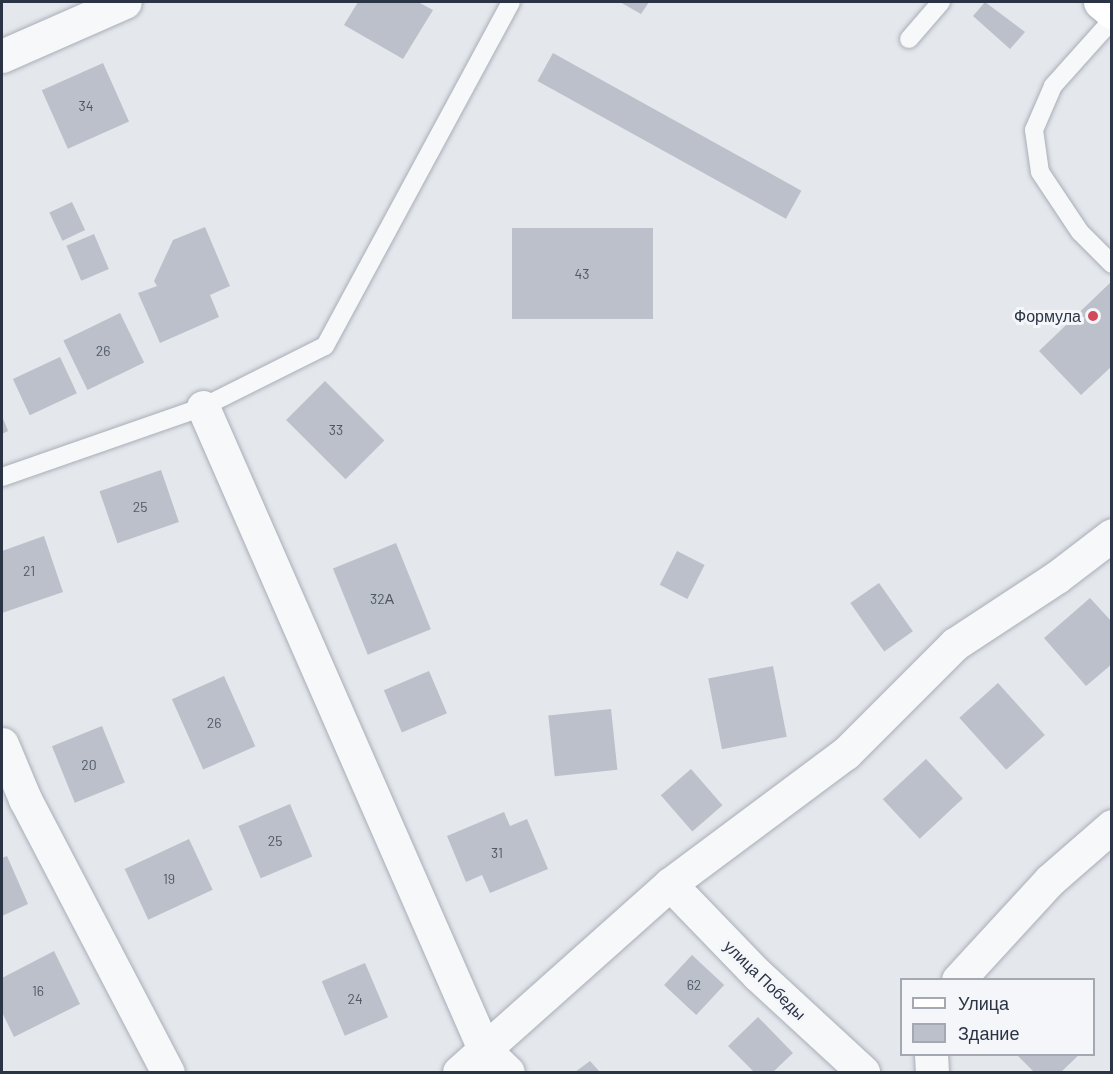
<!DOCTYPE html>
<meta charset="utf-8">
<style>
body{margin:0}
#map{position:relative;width:1113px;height:1074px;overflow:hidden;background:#e4e7ec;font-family:Barlow,sans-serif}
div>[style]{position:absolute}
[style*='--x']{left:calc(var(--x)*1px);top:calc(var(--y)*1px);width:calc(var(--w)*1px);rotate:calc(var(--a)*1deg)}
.building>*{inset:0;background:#bbc0ca;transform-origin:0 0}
.roads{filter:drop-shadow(0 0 2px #a9aeb7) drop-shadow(0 0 2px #a9aeb7)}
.service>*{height:18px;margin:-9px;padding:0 9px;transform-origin:9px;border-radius:9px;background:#f7f8fa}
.minor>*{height:33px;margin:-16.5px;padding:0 16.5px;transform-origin:16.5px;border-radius:16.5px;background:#f7f8fa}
.secondary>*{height:33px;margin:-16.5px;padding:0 16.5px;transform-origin:16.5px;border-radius:16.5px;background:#fff}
.dots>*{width:16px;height:16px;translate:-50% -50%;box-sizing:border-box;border:3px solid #f4f6f9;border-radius:50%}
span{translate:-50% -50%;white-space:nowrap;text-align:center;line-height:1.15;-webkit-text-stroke:6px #f4f6f9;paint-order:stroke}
.number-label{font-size:14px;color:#4f5766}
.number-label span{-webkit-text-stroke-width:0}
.poi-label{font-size:16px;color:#2b3445}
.right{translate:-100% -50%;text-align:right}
.street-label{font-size:16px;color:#2b3445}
.frame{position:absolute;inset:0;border:3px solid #2b3445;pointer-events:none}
.legend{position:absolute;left:900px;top:978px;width:195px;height:78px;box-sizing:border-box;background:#f4f6f9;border:2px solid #a4a8b1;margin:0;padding:8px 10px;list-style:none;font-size:18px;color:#2b3445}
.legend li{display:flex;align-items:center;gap:12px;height:30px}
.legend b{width:30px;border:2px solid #a4a8b1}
</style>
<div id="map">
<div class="building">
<div style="clip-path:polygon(358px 2px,418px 2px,433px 10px,403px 59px,344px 25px)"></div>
<div style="clip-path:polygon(620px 2px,649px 2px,641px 14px)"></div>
<div style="clip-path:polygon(985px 2px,1025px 32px,1010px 49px,973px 16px)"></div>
<div style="left:553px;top:53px;width:284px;height:32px;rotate:29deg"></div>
<div style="left:103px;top:63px;width:64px;height:67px;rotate:66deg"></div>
<div style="left:72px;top:202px;width:31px;height:25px;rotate:65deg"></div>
<div style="clip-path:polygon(205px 227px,230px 286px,210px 295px,219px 317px,160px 343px,138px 293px,157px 286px,154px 281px,173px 240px)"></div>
<div style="left:512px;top:228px;width:141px;height:91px"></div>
<div style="left:94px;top:234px;width:38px;height:30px;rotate:67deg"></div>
<div style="clip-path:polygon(1112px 281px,1112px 366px,1081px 395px,1039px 351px)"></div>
<div style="left:120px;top:313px;width:55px;height:63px;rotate:64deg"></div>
<div style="left:60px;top:357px;width:40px;height:52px;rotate:65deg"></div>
<div style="left:325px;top:381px;width:84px;height:55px;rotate:45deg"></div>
<div style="clip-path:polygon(2px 416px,8px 431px,2px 434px)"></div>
<div style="left:161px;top:470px;width:55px;height:65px;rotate:71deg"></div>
<div style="clip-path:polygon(44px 536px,63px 592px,2px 613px,2px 551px)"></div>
<div style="left:396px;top:543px;width:93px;height:68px;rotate:68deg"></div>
<div style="left:677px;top:551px;width:31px;height:38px;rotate:27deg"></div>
<div style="left:879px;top:583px;width:59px;height:35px;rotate:55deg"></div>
<div style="clip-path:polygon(1090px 598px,1112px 622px,1112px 664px,1086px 686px,1044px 638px)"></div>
<div style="left:773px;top:666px;width:72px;height:66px;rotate:79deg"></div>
<div style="left:429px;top:671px;width:46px;height:49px;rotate:67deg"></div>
<div style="left:224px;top:676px;width:77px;height:57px;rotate:66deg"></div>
<div style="left:998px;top:683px;width:70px;height:52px;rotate:48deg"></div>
<div style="left:611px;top:709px;width:61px;height:63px;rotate:84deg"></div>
<div style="left:102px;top:726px;width:61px;height:54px;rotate:68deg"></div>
<div style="left:926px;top:759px;width:54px;height:59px;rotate:47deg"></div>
<div style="left:691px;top:769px;width:48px;height:40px;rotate:49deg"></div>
<div style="left:290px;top:804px;width:57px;height:56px;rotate:67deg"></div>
<div style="clip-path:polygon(504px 812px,510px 826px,527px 819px,548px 869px,490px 893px,482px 875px,466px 882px,447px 836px)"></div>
<div style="left:189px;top:839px;width:56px;height:71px;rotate:65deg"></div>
<div style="clip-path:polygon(7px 856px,28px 904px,2px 916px,2px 858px)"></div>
<div style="clip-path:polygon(54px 951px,80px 1004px,14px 1037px,2px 1012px,2px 978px)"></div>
<div style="left:692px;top:955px;width:44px;height:41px;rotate:43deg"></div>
<div style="left:365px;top:963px;width:59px;height:47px;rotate:67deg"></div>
<div style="clip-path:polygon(758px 1017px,793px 1053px,773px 1072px,754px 1072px,728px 1046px)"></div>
<div style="clip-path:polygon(1016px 1054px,1080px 1054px,1061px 1072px,1034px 1072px)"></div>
<div style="clip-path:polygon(590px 1061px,600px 1072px,575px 1072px)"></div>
</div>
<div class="roads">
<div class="service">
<div style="--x:1112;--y:20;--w:89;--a:131.8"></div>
<div style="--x:1053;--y:86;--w:48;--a:113.4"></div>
<div style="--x:1034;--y:130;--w:42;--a:81.9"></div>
<div style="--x:1040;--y:172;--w:72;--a:56.3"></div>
<div style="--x:1080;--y:232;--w:45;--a:45"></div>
<div style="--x:909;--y:39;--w:49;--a:-49.1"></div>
<div style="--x:2;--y:477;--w:213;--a:-19.2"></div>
<div style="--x:203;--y:407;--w:136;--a:-26.6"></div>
<div style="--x:325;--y:346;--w:391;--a:-61.6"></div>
</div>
<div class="minor">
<div style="--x:2;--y:56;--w:134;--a:-23.7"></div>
<div style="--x:203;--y:407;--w:701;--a:66.36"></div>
<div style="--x:484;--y:1049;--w:33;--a:44"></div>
<div style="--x:2;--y:744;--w:60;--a:67.3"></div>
<div style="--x:25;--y:799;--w:308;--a:62.4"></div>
<div style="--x:670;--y:884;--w:127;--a:46"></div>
<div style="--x:758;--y:975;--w:143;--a:42.7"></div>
<div style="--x:958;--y:980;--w:136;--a:-47.4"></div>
<div style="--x:1050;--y:880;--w:82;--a:-41.1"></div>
<div style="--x:931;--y:1054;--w:18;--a:87"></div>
<div style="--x:459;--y:1072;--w:283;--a:-41.7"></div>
<div style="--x:670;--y:884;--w:219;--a:-36.7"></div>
<div style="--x:846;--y:753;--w:154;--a:-45"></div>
<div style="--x:955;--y:644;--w:122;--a:-33.3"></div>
<div style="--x:1057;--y:577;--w:69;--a:-37.4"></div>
</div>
<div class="secondary">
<div style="--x:1100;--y:2;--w:16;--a:40"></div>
</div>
</div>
<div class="dots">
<div style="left:1093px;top:316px;background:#d1495b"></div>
</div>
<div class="number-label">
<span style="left:86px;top:106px">34</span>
<span style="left:582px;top:274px">43</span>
<span style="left:103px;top:351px">26</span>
<span style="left:336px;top:430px">33</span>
<span style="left:140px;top:507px">25</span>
<span style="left:29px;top:571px">21</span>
<span style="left:382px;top:599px">32А</span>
<span style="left:214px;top:723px">26</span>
<span style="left:89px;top:765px">20</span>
<span style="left:275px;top:841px">25</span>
<span style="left:497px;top:853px">31</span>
<span style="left:169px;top:879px">19</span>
<span style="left:694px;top:985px">62</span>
<span style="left:38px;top:991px">16</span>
<span style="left:355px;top:999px">24</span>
</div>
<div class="poi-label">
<span class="right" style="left:1081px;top:316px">Формула</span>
</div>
<div class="street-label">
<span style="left:765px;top:980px;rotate:44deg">улица Победы</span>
</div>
<div class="frame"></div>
<ul class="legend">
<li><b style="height:8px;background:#fff"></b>Улица</li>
<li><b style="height:16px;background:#bbc0ca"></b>Здание</li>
</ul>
</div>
